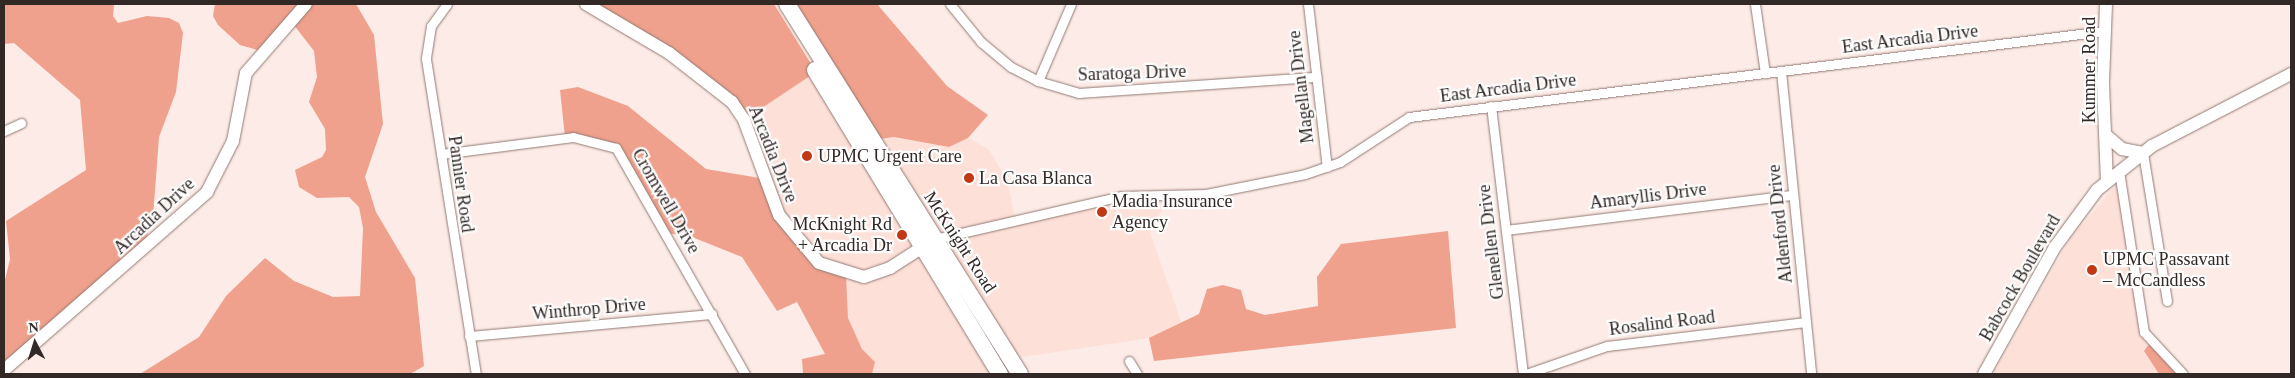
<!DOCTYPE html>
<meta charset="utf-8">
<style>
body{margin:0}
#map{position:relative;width:2295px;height:378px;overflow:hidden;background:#fcebe6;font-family:Georgia,serif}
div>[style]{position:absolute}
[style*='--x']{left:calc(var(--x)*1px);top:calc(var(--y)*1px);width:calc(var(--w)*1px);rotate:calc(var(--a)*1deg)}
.built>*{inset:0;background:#fde0d8}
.forest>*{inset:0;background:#efa18d}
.roads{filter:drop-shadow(0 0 1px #927973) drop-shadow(0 0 1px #927973)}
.street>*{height:9px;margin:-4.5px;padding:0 4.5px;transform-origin:4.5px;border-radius:4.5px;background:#fff}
.secondary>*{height:12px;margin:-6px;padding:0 6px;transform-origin:6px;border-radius:6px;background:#fff}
.highway>*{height:16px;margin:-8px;padding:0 8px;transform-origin:8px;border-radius:8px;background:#fff}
.dots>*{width:14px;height:14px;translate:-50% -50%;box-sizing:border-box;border:2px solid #fcfcfc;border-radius:50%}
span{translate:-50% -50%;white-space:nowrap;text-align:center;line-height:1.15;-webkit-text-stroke:4.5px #fcfcfc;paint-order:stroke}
.street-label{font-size:18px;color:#322825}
.poi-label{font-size:18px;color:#322825}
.left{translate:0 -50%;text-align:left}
.right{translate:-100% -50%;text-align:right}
.frame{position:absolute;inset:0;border:5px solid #322825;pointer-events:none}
.north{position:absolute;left:10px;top:318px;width:50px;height:50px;-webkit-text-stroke:4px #fcfcfc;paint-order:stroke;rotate:355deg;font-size:14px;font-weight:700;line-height:20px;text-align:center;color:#322825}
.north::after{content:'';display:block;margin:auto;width:18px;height:22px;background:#322825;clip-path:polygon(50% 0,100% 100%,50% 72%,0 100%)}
</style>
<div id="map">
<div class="built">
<div style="clip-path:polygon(816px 72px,919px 241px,887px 262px,852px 273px,859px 277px,923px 248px,1000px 374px,872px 374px,875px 362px,862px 349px,848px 318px,846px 275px,836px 272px,791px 235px,744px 120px)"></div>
<div style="clip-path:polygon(894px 137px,949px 147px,968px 138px,988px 149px,1007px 179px,1015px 220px,1108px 199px,1172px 195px,1149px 230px,1182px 324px,1149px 338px,1010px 359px,872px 140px)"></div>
<div style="clip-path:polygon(2116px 185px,2149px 344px,2144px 351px,2159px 374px,1993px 374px,2070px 239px)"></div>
</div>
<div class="forest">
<div style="clip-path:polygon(4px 4px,114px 4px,113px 16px,118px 23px,147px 16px,169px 18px,179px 23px,183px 33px,176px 92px,159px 137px,153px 217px,142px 252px,4px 370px,4px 284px,10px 259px,6px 221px,86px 170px,80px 100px,14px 43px,4px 44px)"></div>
<div style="clip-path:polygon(215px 4px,356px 4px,374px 35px,383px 124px,365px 177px,376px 212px,415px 278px,424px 366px,410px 374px,140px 374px,199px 337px,226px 296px,265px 258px,294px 281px,333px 297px,360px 296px,363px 228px,359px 207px,349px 197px,317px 198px,299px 187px,295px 170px,322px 157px,326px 150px,325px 129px,309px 102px,317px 77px,314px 51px,290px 20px,261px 51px,240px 45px,218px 25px,213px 16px)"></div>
<div style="clip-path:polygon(586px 4px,774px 4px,816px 72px,744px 120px,732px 102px)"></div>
<div style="clip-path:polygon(787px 4px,877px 4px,947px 86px,988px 115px,968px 138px,949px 147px,894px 137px,872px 140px)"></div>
<div style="clip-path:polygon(578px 87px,628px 106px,706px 169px,765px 179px,805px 250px,846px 275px,848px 318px,862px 349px,875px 362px,872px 374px,803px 374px,802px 359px,825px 354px,797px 302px,777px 311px,742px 257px,692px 237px,667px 233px,616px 148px,565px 137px,560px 90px)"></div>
<div style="clip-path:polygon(1448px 231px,1456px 328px,1154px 361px,1149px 338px,1199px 314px,1207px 289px,1223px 285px,1241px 290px,1246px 309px,1265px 315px,1318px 306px,1317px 277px,1341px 244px)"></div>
<div style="clip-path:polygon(2149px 344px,2181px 374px,2159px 374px,2144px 351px)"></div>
</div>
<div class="roads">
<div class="street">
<div style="--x:447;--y:4;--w:27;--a:126"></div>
<div style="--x:431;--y:26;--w:33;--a:99"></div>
<div style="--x:426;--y:59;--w:319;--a:81"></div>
<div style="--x:950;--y:4;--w:49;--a:50.8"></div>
<div style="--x:981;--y:42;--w:39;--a:40"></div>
<div style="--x:1011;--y:67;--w:30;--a:27"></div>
<div style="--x:1038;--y:81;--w:43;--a:16.3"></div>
<div style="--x:1079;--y:93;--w:238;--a:-3.9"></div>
<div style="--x:1308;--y:4;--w:164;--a:83.4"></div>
<div style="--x:1755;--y:4;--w:70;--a:81.8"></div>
<div style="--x:1781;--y:71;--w:304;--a:84.3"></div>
<div style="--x:1038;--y:81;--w:84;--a:-66.8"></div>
<div style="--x:1491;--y:106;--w:270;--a:83.2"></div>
<div style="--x:4;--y:131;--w:19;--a:-25"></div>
<div style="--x:2143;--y:153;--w:150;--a:80.8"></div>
<div style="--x:441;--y:154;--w:133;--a:-7.3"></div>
<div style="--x:573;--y:137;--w:44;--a:14.3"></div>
<div style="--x:616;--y:148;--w:260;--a:60.3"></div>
<div style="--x:2119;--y:171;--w:163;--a:81.2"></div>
<div style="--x:2144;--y:332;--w:57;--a:47.1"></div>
<div style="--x:1506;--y:230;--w:289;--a:-7"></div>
<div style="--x:935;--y:239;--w:191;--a:-13"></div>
<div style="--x:1121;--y:196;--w:85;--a:-1.3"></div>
<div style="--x:1206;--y:194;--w:101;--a:-11.4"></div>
<div style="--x:1305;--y:174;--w:37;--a:-19"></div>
<div style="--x:1340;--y:162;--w:82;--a:-33.1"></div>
<div style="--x:1409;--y:117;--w:700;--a:-7.05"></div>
<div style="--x:469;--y:336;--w:244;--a:-5.2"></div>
<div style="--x:1129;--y:361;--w:15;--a:58"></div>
<div style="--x:1526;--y:374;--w:86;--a:-19.1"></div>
<div style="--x:1607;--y:346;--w:200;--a:-6.9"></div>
</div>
<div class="secondary">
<div style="--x:586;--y:4;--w:96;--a:30.6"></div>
<div style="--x:669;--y:53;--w:80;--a:37.9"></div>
<div style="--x:732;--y:102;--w:22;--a:56"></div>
<div style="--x:744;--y:120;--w:101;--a:69.8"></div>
<div style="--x:779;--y:215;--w:62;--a:50.2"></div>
<div style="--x:819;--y:263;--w:47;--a:17.3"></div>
<div style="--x:864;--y:277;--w:28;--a:-19"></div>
<div style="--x:890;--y:268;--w:46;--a:-32.7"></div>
<div style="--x:2106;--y:4;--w:79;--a:92.2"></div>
<div style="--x:2103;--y:83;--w:98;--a:87.7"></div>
<div style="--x:2107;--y:136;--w:20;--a:41"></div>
<div style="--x:2122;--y:149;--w:21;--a:11"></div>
<div style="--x:4;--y:370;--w:270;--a:-41.2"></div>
<div style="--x:207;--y:192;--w:57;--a:-63"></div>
<div style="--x:233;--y:141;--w:69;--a:-79.2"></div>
<div style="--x:246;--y:73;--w:91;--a:-49"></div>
<div style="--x:1984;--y:374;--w:145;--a:-60.8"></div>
<div style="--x:2055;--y:247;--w:71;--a:-53.6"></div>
<div style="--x:2097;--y:190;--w:70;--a:-38.7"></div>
<div style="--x:2152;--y:146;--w:157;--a:-27.4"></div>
</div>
<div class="highway">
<div style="--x:787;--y:4;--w:437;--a:57.8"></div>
<div style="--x:815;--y:70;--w:356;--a:58.7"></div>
</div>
</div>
<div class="dots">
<div style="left:807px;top:156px;background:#c13814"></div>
<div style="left:969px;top:178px;background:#c13814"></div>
<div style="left:1102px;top:212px;background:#c13814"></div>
<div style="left:902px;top:235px;background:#c13814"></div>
<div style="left:2092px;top:270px;background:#c13814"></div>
</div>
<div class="street-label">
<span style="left:1910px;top:39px;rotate:-7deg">East Arcadia Drive</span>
<span style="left:2089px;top:70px;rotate:-90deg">Kummer Road</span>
<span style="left:1132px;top:73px;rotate:-2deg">Saratoga Drive</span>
<span style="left:1301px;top:87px;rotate:-97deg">Magellan Drive</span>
<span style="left:1508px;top:88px;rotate:-7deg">East Arcadia Drive</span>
<span style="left:773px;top:154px;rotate:68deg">Arcadia Drive</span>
<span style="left:461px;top:184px;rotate:82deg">Pannier Road</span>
<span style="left:1648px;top:196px;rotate:-7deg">Amaryllis Drive</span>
<span style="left:666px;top:201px;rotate:60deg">Cromwell Drive</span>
<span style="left:154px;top:216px;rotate:-43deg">Arcadia Drive</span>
<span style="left:1780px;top:224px;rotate:-96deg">Aldenford Drive</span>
<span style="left:960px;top:242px;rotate:57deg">McKnight Road</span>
<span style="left:1491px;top:242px;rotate:-97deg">Glenellen Drive</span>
<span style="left:2020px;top:278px;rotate:-60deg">Babcock Boulevard</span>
<span style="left:589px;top:309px;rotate:-5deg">Winthrop Drive</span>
<span style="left:1662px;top:323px;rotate:-7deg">Rosalind Road</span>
</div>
<div class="poi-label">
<span class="left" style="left:818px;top:156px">UPMC Urgent Care</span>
<span class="left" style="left:979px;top:178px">La Casa Blanca</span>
<span class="left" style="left:1112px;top:212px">Madia Insurance<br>Agency</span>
<span class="right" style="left:892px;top:235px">McKnight Rd<br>+ Arcadia Dr</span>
<span class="left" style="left:2103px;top:270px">UPMC Passavant<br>– McCandless</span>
</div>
<div class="frame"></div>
<div class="north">N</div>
</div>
